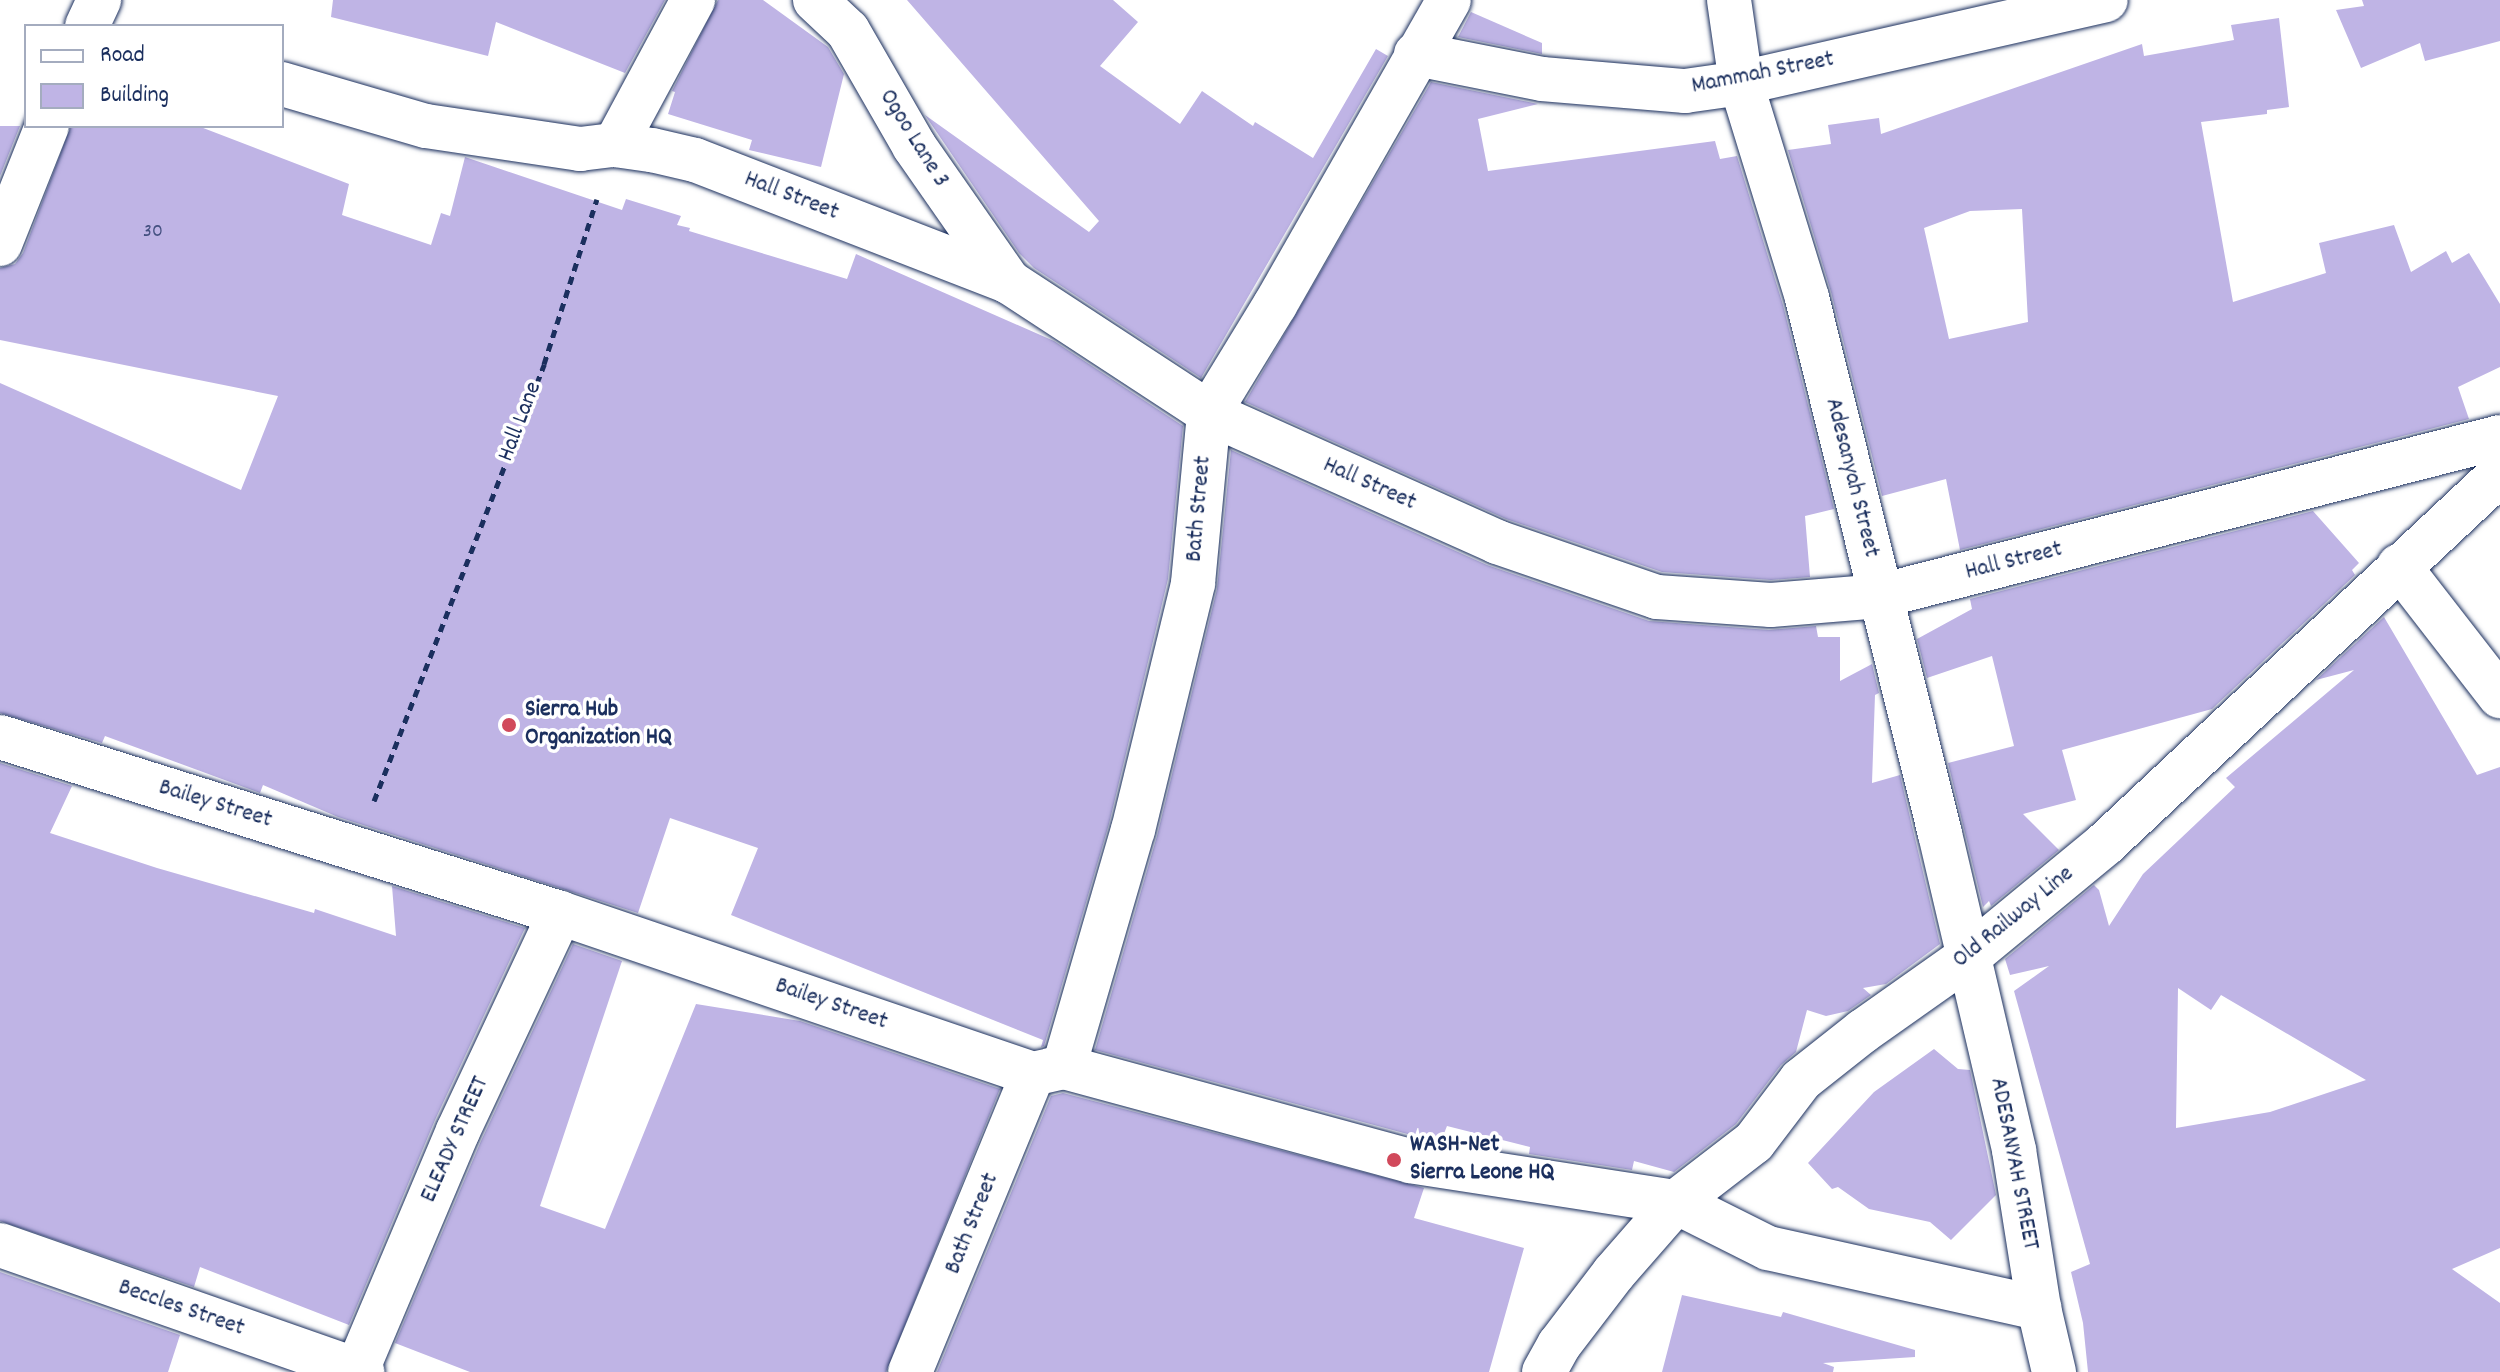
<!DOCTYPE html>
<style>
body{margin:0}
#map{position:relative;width:2500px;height:1372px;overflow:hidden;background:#fff;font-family:Dekko,sans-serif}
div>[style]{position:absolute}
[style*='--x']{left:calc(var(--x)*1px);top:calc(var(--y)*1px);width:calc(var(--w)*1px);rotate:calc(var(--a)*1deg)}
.building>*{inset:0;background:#bfb4e5}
.path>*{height:5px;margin-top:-2.5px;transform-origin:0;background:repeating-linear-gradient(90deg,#1b2f5e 0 8px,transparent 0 14px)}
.roads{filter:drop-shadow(0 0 2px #1b2f5e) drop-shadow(0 0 2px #1b2f5e)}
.street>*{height:44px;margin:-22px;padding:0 22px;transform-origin:22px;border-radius:22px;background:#fff}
.secondary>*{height:44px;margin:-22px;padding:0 22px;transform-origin:22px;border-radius:22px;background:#fff}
.dots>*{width:22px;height:22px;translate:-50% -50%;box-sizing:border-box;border:4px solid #fff;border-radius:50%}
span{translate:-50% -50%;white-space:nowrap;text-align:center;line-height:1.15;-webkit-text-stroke:7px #fff;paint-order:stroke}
.number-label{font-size:20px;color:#445080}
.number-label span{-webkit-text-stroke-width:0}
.street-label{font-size:24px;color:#1b2f5e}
.poi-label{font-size:24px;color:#1b2f5e;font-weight:700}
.left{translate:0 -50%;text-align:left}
.legend{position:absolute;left:24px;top:24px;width:260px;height:104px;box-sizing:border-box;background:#fff;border:2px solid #a4acbf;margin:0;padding:10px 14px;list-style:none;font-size:24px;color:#1b2f5e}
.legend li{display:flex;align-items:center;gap:16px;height:40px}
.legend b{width:40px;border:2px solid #a4acbf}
</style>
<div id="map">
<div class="building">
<div style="clip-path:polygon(333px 0,665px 0,625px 73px,496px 22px,488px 56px,331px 17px)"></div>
<div style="clip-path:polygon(718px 0,763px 0,828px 47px,844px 74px,821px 167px,749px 150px,752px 140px,668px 114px,675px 92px,672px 91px)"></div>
<div style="clip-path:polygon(907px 0,1113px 0,1138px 22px,1100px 66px,1180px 124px,1202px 91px,1253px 126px,1255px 122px,1313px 158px,1376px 49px,1388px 56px,1201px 378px,1034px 268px,1019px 253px,925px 115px,1089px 232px,1099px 221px)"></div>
<div style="clip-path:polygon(2362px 0,2500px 0,2500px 41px,2425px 61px,2420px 43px,2361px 68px,2336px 10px,2364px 6px)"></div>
<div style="clip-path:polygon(1471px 12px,1542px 43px,1542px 54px,1458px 37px)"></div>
<div style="clip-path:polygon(evenodd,2279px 18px,2289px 107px,2267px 110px,2267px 114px,2201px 122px,2233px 302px,2326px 273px,2319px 243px,2394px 225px,2411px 272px,2446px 251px,2452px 263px,2469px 253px,2500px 304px,2500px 367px,2458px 387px,2469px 419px,1960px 550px,1946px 479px,1882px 496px,1831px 292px,1788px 150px,1831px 144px,1828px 125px,1879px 118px,1881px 134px,2142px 44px,2144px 56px,2234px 40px,2231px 25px,2279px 18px,2022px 209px,2028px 322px,1949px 339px,1924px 228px,1970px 211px,2022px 209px)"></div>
<div style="clip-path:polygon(1431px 82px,1538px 104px,1478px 119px,1488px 171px,1715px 141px,1720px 159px,1737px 156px,1783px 305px,1834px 509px,1805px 516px,1810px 577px,1771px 580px,1662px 572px,1506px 519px,1245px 402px)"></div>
<div style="clip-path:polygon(0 126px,20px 126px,0 176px)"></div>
<div style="clip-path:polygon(71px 126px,198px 126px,349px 184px,342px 215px,431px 245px,441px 213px,450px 216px,465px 157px,622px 210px,626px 199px,681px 216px,677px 225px,690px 228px,689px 231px,847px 279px,856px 254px,1054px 341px,1183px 426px,1168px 579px,1109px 824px,1044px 1046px,1041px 1047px,1043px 1040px,731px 915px,758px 848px,670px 818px,638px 913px,338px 817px,263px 785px,260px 793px,105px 736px,102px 743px,0 713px,0 383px,241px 490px,278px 396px,0 340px,0 268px,15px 264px,23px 253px)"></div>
<div style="clip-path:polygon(1231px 450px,1487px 565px,1649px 621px,1769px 630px,1816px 626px,1818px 637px,1840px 637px,1840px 681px,1872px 664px,1879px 693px,1875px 695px,1872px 783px,1900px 775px,1940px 944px,1886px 984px,1863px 988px,1871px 995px,1848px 1011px,1826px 1016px,1807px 1010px,1796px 1052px,1781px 1065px,1736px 1124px,1674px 1172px,1634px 1161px,1632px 1170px,1529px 1154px,1530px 1147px,1447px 1126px,1441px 1141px,1415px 1136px,1095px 1050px,1157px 836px,1217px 589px)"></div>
<div style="clip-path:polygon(2313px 511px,2359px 563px,2352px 570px,2355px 575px,2212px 709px,2062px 750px,2076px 800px,2023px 814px,2059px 850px,1991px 906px,1989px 901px,1983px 907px,1948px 763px,2014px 746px,1992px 656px,1927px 678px,1917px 639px,1972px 609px,1970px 599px)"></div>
<div style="clip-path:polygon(evenodd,2384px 617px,2477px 775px,2500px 767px,2500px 1248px,2452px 1269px,2500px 1303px,2500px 1372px,2088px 1372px,2083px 1323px,2071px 1272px,2090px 1264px,2014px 991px,2049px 966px,2010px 975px,2005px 959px,2094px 885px,2099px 890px,2109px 926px,2143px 874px,2235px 787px,2226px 778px,2354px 670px,2316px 680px,2384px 617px,2178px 988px,2211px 1010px,2221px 995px,2366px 1080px,2270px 1112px,2176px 1128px,2178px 988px)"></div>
<div style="clip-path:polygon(0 763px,72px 786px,50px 833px,157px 868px,314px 913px,315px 909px,396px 936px,392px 886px,525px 928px,435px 1120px,349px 1325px,200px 1267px,194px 1287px,0 1221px)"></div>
<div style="clip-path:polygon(573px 944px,622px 961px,540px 1206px,605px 1229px,696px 1004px,800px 1021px,1000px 1089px,886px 1372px,470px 1372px,395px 1343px,481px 1141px)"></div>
<div style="clip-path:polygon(1934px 1049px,1958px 1069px,1970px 1070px,1996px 1195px,1951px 1240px,1930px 1222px,1869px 1209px,1838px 1187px,1832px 1189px,1808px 1163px,1874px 1092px)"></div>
<div style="clip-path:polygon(1063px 1093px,1424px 1188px,1414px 1218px,1524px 1248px,1489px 1372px,937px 1372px,1051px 1096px)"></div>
<div style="clip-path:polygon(0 1272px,180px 1335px,168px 1372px,0 1372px)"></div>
<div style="clip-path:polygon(1682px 1295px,1781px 1317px,1783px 1312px,1915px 1350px,1915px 1357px,1823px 1363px,1834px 1367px,1833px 1372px,1662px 1372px)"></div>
</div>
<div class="path">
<div style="--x:374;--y:801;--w:469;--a:-68.7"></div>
<div style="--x:544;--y:364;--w:173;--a:-72.2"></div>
</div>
<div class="roads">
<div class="street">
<div style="--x:815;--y:0;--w:45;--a:43.2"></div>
<div style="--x:848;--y:31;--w:133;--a:60.1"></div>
<div style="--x:914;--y:146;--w:166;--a:55.1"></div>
<div style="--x:1729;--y:0;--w:84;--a:81.8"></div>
<div style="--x:1741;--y:83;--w:225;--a:72.9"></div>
<div style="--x:1807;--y:298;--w:552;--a:76.06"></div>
<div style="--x:1940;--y:834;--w:325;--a:76.8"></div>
<div style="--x:2014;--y:1150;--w:160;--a:81"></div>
<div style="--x:2039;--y:1308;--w:66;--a:76.8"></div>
<div style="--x:87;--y:26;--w:29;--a:-65"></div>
<div style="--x:1416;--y:54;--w:128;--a:11.2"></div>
<div style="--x:1542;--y:79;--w:144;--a:4.8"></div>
<div style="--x:1685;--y:91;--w:57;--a:-8.1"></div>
<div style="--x:1741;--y:83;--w:374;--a:-12.8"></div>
<div style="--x:282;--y:84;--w:150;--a:16.3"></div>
<div style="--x:426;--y:126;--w:156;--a:8.5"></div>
<div style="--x:580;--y:149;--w:35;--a:-7"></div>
<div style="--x:615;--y:145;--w:37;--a:8"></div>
<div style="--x:652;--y:150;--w:44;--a:13.1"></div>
<div style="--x:695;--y:160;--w:337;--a:21.2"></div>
<div style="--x:1009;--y:282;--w:239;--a:33.2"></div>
<div style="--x:1209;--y:413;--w:316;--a:24.1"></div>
<div style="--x:1497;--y:542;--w:169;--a:19"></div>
<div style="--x:1657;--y:597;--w:114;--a:4"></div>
<div style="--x:1771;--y:605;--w:109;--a:-4.7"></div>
<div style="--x:1880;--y:596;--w:640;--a:-14.38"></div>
<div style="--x:615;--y:145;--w:165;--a:-61.7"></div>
<div style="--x:0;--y:244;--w:127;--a:-68.3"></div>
<div style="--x:2399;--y:566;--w:165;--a:52.2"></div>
<div style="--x:0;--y:737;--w:587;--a:17.45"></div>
<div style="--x:560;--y:913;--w:500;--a:18.8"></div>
<div style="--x:1033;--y:1074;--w:32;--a:-13"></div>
<div style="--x:1064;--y:1067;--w:359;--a:15.2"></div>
<div style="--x:1410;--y:1161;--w:269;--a:8.8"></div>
<div style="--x:1676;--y:1202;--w:103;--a:26.6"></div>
<div style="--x:1768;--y:1248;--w:278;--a:12.5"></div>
<div style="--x:1064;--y:1067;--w:247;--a:-73.8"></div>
<div style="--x:1133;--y:830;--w:254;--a:-76.3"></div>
<div style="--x:1193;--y:583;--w:171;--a:-84.6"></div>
<div style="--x:1209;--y:413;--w:127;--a:-58.6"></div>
<div style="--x:1275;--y:305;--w:351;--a:-60.3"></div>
<div style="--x:0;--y:1245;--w:384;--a:19.3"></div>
<div style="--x:357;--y:1370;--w:259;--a:-67.1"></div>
<div style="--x:458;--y:1131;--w:241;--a:-64.9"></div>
<div style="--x:910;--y:1372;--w:322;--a:-67.6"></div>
</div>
<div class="secondary">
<div style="--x:1544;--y:1372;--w:31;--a:-61"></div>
<div style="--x:1559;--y:1345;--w:91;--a:-52.6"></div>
<div style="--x:1614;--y:1273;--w:94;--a:-48.9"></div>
<div style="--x:1676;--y:1202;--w:98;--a:-37.6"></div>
<div style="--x:1754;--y:1142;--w:78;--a:-52.8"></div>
<div style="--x:1801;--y:1080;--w:79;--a:-38.3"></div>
<div style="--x:1863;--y:1031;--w:128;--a:-35.2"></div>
<div style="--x:1968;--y:957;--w:178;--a:-39.5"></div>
<div style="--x:2105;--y:844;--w:541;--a:-43.13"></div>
</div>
</div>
<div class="dots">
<div style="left:509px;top:725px;background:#d1495b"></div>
<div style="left:1394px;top:1160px;background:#d1495b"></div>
</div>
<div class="number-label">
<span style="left:153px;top:232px">30</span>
</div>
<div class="street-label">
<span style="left:1763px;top:74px;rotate:-11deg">Mammah Street</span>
<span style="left:913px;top:139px;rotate:58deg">Ogoo Lane 3</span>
<span style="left:791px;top:197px;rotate:21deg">Hall Street</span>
<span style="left:521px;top:422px;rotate:-69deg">Hall Lane</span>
<span style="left:1851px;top:478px;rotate:76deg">Adesanyah Street</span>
<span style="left:1369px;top:485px;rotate:24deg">Hall Street</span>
<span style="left:1200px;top:509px;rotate:-85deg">Bath Street</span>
<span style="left:2014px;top:562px;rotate:-14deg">Hall Street</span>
<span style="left:215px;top:805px;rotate:17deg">Bailey Street</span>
<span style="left:2014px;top:918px;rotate:-39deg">Old Railway Line</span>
<span style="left:831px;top:1005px;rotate:19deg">Bailey Street</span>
<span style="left:456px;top:1140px;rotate:-66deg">ELEADY STREET</span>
<span style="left:2013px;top:1164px;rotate:79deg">ADESANYAH STREET</span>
<span style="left:973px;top:1224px;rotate:-68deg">Bath Street</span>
<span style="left:181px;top:1309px;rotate:19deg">Beccles Street</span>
</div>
<div class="poi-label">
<span class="left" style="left:525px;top:725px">Sierra Hub<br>Organization HQ</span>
<span class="left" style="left:1410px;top:1160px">WASH-Net<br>Sierra Leone HQ</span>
</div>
<ul class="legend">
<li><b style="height:10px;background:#fff"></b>Road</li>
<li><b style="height:22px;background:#bfb4e5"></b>Building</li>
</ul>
</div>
